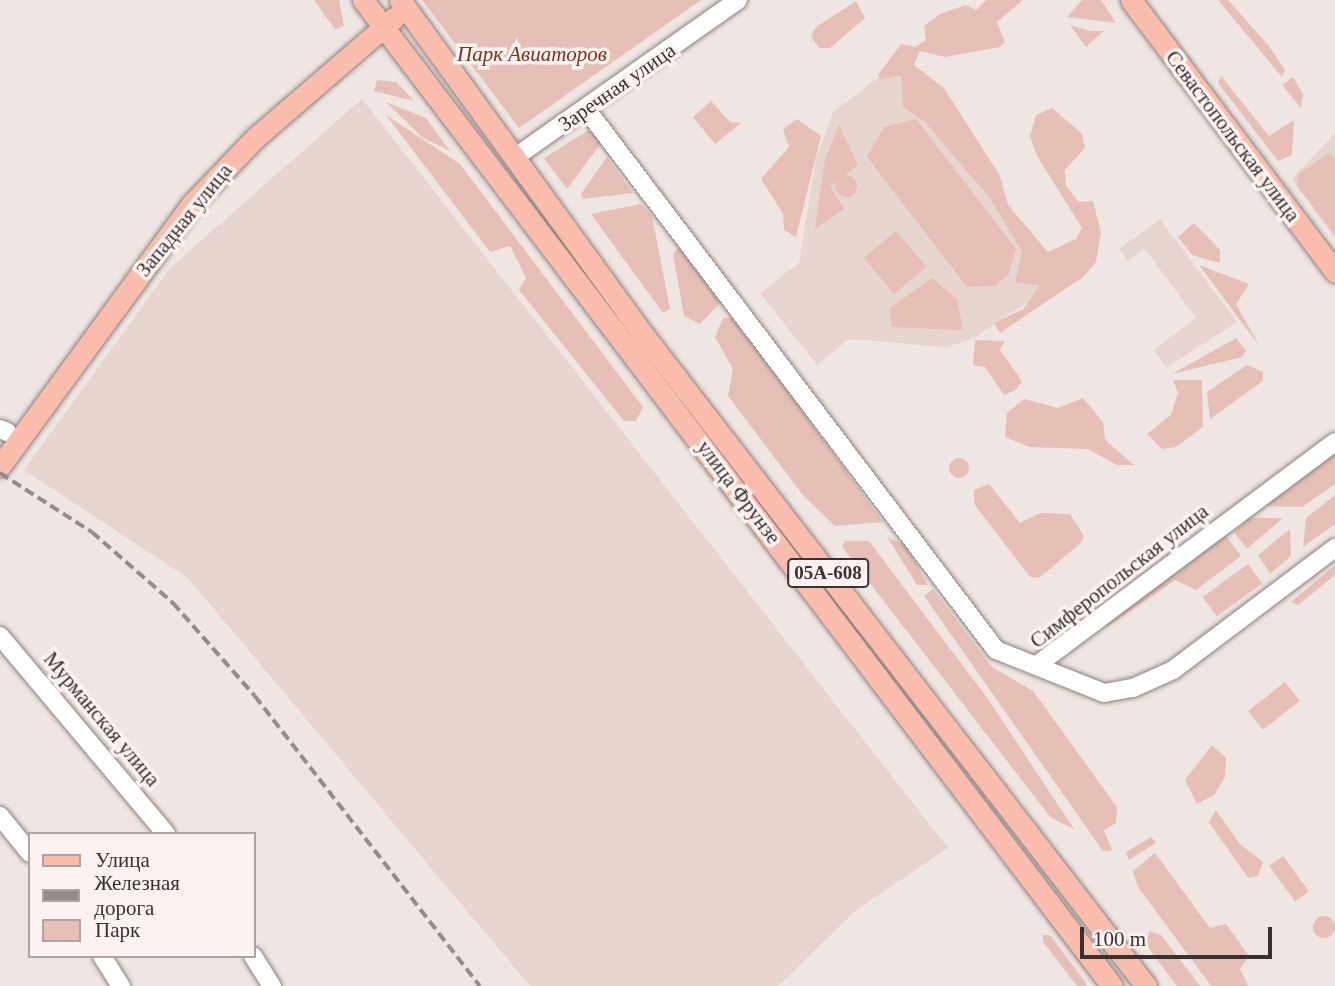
<!DOCTYPE html>
<meta charset="utf-8">
<style>
body{margin:0}
#map{position:relative;width:1335px;height:986px;overflow:hidden;background:#efe5e2;font-family:"Times New Roman",serif}
div>[style]{position:absolute}
[style*='--x']{left:calc(var(--x)*1px);top:calc(var(--y)*1px);width:calc(var(--w)*1px);rotate:calc(var(--a)*1deg)}
.built>*{inset:0;background:#e7d5d0}
.green>*{inset:0;background:#e6c0b6;transform-origin:0 0}
.round{border-radius:50%}
.roads{filter:drop-shadow(0 0 2px #8a817e) drop-shadow(0 0 2px #8a817e)}
.minor>*{height:18px;margin:-9px;padding:0 9px;transform-origin:9px;border-radius:9px;background:#fff}
.major>*{height:21px;margin:-10.5px;padding:0 10.5px;transform-origin:10.5px;border-radius:10.5px;background:#fabcac}
.rail>*{height:3.5px;margin-top:-1.75px;transform-origin:0;background:repeating-linear-gradient(90deg,#938c8a 0 10px,transparent 0 15px)}
span{translate:-50% -50%;white-space:nowrap;text-align:center;line-height:1.15;-webkit-text-stroke:7px #fcf2ef;paint-order:stroke}
.shield-label span{padding:2px 5px;background:#fcf2ef;border:2px solid;border-radius:5px;-webkit-text-stroke-width:0}
.shield-label{font-size:19px;color:#363231;font-weight:700}
.park-label{font-size:21px;color:#78311f;font-style:italic}
.street-label{font-size:21px;color:#363231}
.legend{position:absolute;left:28px;top:832px;width:228px;height:126px;box-sizing:border-box;background:#fcf2ef;border:2px solid #ada5a3;margin:0;padding:9px 12px;list-style:none;font-size:21px;color:#363231}
.legend li{display:flex;align-items:center;gap:14px;height:35px}
.legend b{width:35px;border:2px solid #ada5a3}
.scale{position:absolute;left:1080px;top:927px;width:192px;height:32px;box-sizing:border-box;border:4px solid #363231;border-top:0;padding-left:9px;font-size:21px;line-height:24px;white-space:nowrap;color:#363231;-webkit-text-stroke:5px #fcf2ef;paint-order:stroke}
</style>
<div id="map">
<div class="built">
<div style="clip-path:polygon(896px 64px,1060px 280px,974px 338px,947px 347px,849px 339px,817px 365px,760px 293px,799px 263px,816px 159px,833px 112px)"></div>
<div style="clip-path:polygon(362px 99px,948px 848px,856px 910px,778px 986px,530px 986px,188px 578px,24px 470px,170px 268px)"></div>
<div style="clip-path:polygon(1335px 133px,1335px 239px,1292px 179px)"></div>
<div style="clip-path:polygon(1160px 219px,1237px 322px,1166px 368px,1154px 350px,1196px 318px,1145px 249px,1128px 261px,1119px 249px)"></div>
</div>
<div class="green">
<div style="clip-path:polygon(314px 0,339px 0,344px 26px,335px 29px)"></div>
<div style="clip-path:polygon(422px 0,701px 0,519px 128px)"></div>
<div style="clip-path:polygon(986px 0,1023px 0,997px 22px,1005px 42px,1000px 47px,945px 57px,920px 51px,914px 65px,944px 88px,1000px 176px,1008px 205px,1048px 252px,1076px 239px,1082px 228px,1037px 156px,1030px 136px,1036px 115px,1052px 108px,1082px 134px,1085px 148px,1065px 170px,1066px 186px,1079px 202px,1093px 201px,1101px 233px,1096px 262px,1083px 277px,1000px 333px,994px 323px,1023px 309px,1040px 285px,1015px 283px,1022px 252px,990px 198px,924px 121px,903px 107px,901px 75px,881px 80px,878px 75px,901px 44px,915px 47px,926px 40px,924px 26px,940px 14px,966px 5px,976px 10px)"></div>
<div style="clip-path:polygon(1082px 0,1101px 0,1116px 23px,1067px 17px)"></div>
<div style="clip-path:polygon(1218px 0,1228px 0,1269px 46px,1285px 70px,1282px 77px)"></div>
<div style="clip-path:polygon(856px 1px,865px 18px,830px 48px,819px 48px,811px 36px,816px 27px)"></div>
<div style="clip-path:polygon(1070px 25px,1091px 31px,1104px 31px,1086px 47px)"></div>
<div style="clip-path:polygon(1221px 76px,1269px 136px,1294px 120px,1292px 155px,1278px 161px,1218px 83px)"></div>
<div style="clip-path:polygon(1293px 77px,1303px 95px,1301px 108px,1282px 85px)"></div>
<div style="clip-path:polygon(377px 80px,396px 82px,414px 101px,374px 91px)"></div>
<div style="clip-path:polygon(711px 101px,730px 122px,741px 123px,715px 144px,693px 117px)"></div>
<div style="clip-path:polygon(386px 102px,426px 118px,450px 151px,423px 138px)"></div>
<div style="clip-path:polygon(386px 115px,460px 164px,643px 407px,636px 421px,624px 421px,519px 290px,526px 278px,510px 246px,490px 252px)"></div>
<div style="clip-path:polygon(797px 119px,821px 136px,796px 237px,784px 230px,783px 214px,761px 179px,789px 147px,783px 129px)"></div>
<div style="clip-path:polygon(916px 119px,1016px 249px,1009px 274px,995px 286px,967px 287px,867px 157px,884px 127px)"></div>
<div style="clip-path:polygon(839px 125px,858px 165px,830px 186px,844px 209px,815px 229px,825px 159px)"></div>
<div style="clip-path:polygon(589px 130px,601px 143px,567px 189px,544px 158px)"></div>
<div style="clip-path:polygon(1329px 153px,1335px 158px,1335px 235px,1297px 186px,1298px 174px)"></div>
<div style="clip-path:polygon(607px 157px,633px 193px,582px 199px,581px 194px)"></div>
<div class="round" style="left:835px;top:175px;width:22px;height:22px"></div>
<div style="clip-path:polygon(641px 204px,652px 216px,670px 309px,663px 313px,591px 214px)"></div>
<div style="clip-path:polygon(1194px 223px,1220px 250px,1220px 263px,1192px 255px,1178px 237px)"></div>
<div style="left:896px;top:231px;width:47px;height:42px;rotate:50deg"></div>
<div style="clip-path:polygon(679px 247px,721px 302px,700px 324px,684px 316px,673px 254px)"></div>
<div style="clip-path:polygon(1199px 265px,1249px 284px,1236px 304px,1260px 347px)"></div>
<div style="clip-path:polygon(932px 278px,957px 299px,963px 330px,892px 327px,890px 308px)"></div>
<div style="clip-path:polygon(723px 318px,732px 318px,752px 342px,883px 522px,835px 526px,803px 495px,728px 396px,733px 369px,715px 337px)"></div>
<div style="clip-path:polygon(1236px 338px,1246px 351px,1242px 357px,1172px 374px)"></div>
<div style="clip-path:polygon(975px 340px,1005px 341px,1000px 350px,1022px 381px,1016px 390px,1004px 395px,985px 367px,973px 365px)"></div>
<div style="clip-path:polygon(1247px 365px,1263px 372px,1263px 381px,1210px 419px,1207px 392px)"></div>
<div style="clip-path:polygon(1173px 380px,1202px 380px,1203px 427px,1176px 447px,1162px 449px,1147px 434px,1171px 415px,1178px 393px)"></div>
<div style="clip-path:polygon(1083px 398px,1103px 422px,1105px 440px,1134px 465px,1117px 465px,1088px 449px,1029px 447px,1005px 437px,1007px 413px,1024px 399px,1058px 408px)"></div>
<div style="clip-path:polygon(1335px 454px,1335px 484px,1302px 507px,1265px 506px)"></div>
<div class="round" style="left:949px;top:458px;width:20px;height:20px"></div>
<div style="clip-path:polygon(989px 484px,1020px 523px,1040px 513px,1070px 514px,1084px 536px,1081px 543px,1039px 578px,1030px 577px,974px 504px,974px 490px)"></div>
<div style="clip-path:polygon(1335px 495px,1335px 524px,1303px 547px,1306px 518px)"></div>
<div style="clip-path:polygon(1249px 518px,1281px 518px,1282px 519px,1247px 549px,1234px 532px)"></div>
<div style="clip-path:polygon(1290px 529px,1291px 556px,1270px 574px,1258px 555px)"></div>
<div style="clip-path:polygon(1224px 533px,1241px 556px,1196px 590px,1175px 580px,1107px 627px,1104px 621px)"></div>
<div style="clip-path:polygon(888px 538px,905px 544px,928px 585px,917px 585px)"></div>
<div style="clip-path:polygon(869px 541px,988px 699px,1074px 829px,1051px 818px,842px 547px,845px 541px)"></div>
<div style="left:1248px;top:564px;width:24px;height:56px;rotate:54deg"></div>
<div style="clip-path:polygon(1335px 565px,1335px 575px,1298px 605px,1291px 602px)"></div>
<div style="clip-path:polygon(933px 589px,992px 667px,1033px 691px,1117px 807px,1116px 823px,1104px 830px,1112px 851px,1103px 851px,924px 596px)"></div>
<div style="left:1285px;top:682px;width:24px;height:47px;rotate:52deg"></div>
<div style="clip-path:polygon(1212px 745px,1226px 758px,1225px 777px,1214px 795px,1197px 804px,1185px 780px)"></div>
<div style="clip-path:polygon(1216px 810px,1240px 844px,1263px 862px,1258px 876px,1248px 878px,1209px 822px)"></div>
<div style="clip-path:polygon(1151px 837px,1156px 843px,1129px 860px,1126px 852px)"></div>
<div style="clip-path:polygon(1155px 853px,1210px 928px,1226px 924px,1249px 956px,1240px 969px,1248px 986px,1211px 986px,1138px 887px,1133px 871px)"></div>
<div style="left:1283px;top:856px;width:44px;height:17px;rotate:54deg"></div>
<div class="round" style="left:1313px;top:916px;width:22px;height:22px"></div>
<div style="clip-path:polygon(1149px 931px,1161px 935px,1200px 986px,1177px 986px,1147px 946px)"></div>
<div style="clip-path:polygon(1050px 935px,1086px 983px,1086px 986px,1077px 986px,1043px 942px,1043px 935px)"></div>
</div>
<div class="roads">
<div class="minor">
<div style="--x:587;--y:110;--w:677;--a:52.86"></div>
<div style="--x:996;--y:650;--w:116;--a:21.7"></div>
<div style="--x:1104;--y:693;--w:29;--a:-10"></div>
<div style="--x:1133;--y:688;--w:44;--a:-24.2"></div>
<div style="--x:1173;--y:670;--w:203;--a:-37"></div>
<div style="--x:514;--y:158;--w:274;--a:-35.2"></div>
<div style="--x:0;--y:429;--w:8;--a:23"></div>
<div style="--x:0;--y:636;--w:258;--a:50"></div>
<div style="--x:1037;--y:665;--w:372;--a:-36.8"></div>
<div style="--x:0;--y:816;--w:48;--a:51"></div>
<div style="--x:102;--y:956;--w:36;--a:58"></div>
<div style="--x:253;--y:956;--w:36;--a:58"></div>
</div>
<div class="major">
<div style="--x:363;--y:0;--w:1238;--a:52.78"></div>
<div style="--x:400;--y:0;--w:417;--a:54"></div>
<div style="--x:645;--y:337;--w:820;--a:52.33"></div>
<div style="--x:1131;--y:0;--w:340;--a:53.1"></div>
<div style="--x:0;--y:466;--w:325;--a:-53.8"></div>
<div style="--x:192;--y:204;--w:91;--a:-46.3"></div>
<div style="--x:255;--y:138;--w:184;--a:-40.8"></div>
</div>
</div>
<div class="rail">
<div style="--x:0;--y:473;--w:109;--a:32.7"></div>
<div style="--x:92;--y:532;--w:108;--a:41.2"></div>
<div style="--x:173;--y:603;--w:124;--a:48.6"></div>
<div style="--x:255;--y:696;--w:367;--a:52.2"></div>
</div>
<div class="shield-label">
<span style="left:828px;top:573px">05А-608</span>
</div>
<div class="park-label">
<span style="left:532px;top:54px">Парк Авиаторов</span>
</div>
<div class="street-label">
<span style="left:617px;top:87px;rotate:-35deg">Заречная улица</span>
<span style="left:1233px;top:136px;rotate:53deg">Севастопольская улица</span>
<span style="left:184px;top:220px;rotate:-51deg">Западная улица</span>
<span style="left:739px;top:492px;rotate:53deg">улица Фрунзе</span>
<span style="left:1119px;top:576px;rotate:-38deg">Симферопольская улица</span>
<span style="left:102px;top:719px;rotate:50deg">Мурманская улица</span>
</div>
<ul class="legend">
<li><b style="height:9px;background:#fabcac"></b>Улица</li>
<li><b style="height:9px;background:#938c8a"></b>Железная дорога</li>
<li><b style="height:19px;background:#e6c0b6"></b>Парк</li>
</ul>
<div class="scale">100 m</div>
</div>
